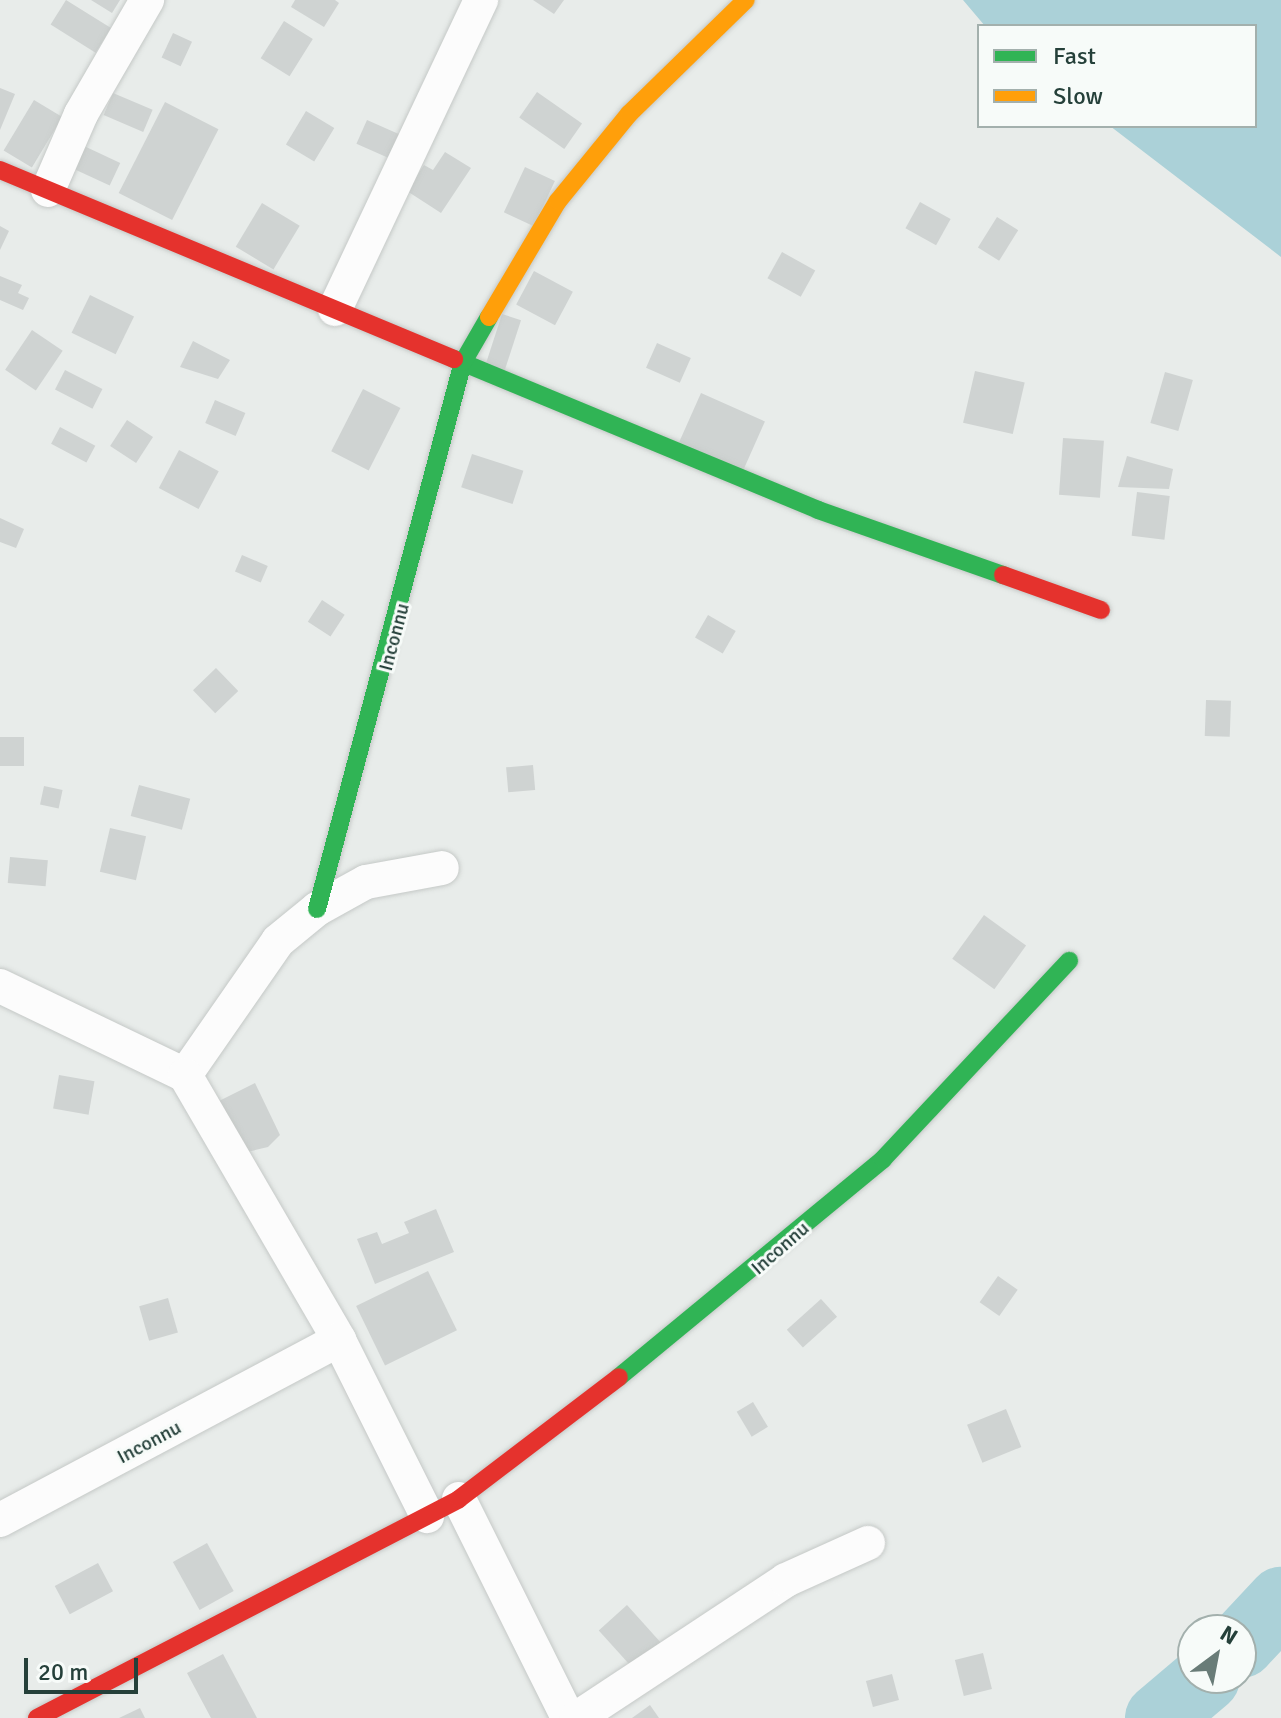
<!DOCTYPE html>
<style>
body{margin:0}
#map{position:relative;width:1281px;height:1718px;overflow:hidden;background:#e8ecea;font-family:Signika,sans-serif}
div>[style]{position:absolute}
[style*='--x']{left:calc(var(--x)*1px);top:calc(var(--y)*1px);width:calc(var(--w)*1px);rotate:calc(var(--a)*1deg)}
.water>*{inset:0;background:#abd1d8}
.river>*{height:68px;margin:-34px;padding:0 34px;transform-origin:34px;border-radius:34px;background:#abd1d8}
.building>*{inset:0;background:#cfd3d2;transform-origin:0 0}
.roads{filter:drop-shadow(0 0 2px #c5c9c7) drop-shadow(0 0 2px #c5c9c7)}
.street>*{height:34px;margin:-17px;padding:0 17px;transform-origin:17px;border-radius:17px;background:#fcfcfc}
.fast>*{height:18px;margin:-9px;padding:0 9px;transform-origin:9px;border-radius:9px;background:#30b455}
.slow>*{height:18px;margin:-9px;padding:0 9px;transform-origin:9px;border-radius:9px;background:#ff9f0a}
.jam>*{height:18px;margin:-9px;padding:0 9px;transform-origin:9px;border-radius:9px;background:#e5322d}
span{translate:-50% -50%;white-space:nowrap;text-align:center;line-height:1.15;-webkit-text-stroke:6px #f7fbf9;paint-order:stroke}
.street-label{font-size:20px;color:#25403a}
.legend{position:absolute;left:977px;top:24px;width:280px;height:104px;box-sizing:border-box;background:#f7fbf9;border:2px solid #a3b0ad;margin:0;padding:10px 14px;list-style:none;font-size:24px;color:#25403a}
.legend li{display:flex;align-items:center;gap:16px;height:40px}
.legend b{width:40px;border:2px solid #a3b0ad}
.north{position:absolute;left:1177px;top:1614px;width:80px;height:80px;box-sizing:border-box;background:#f7fbf9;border:2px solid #a3b0ad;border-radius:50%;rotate:32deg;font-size:22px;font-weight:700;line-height:32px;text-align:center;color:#25403a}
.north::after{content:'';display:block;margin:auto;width:28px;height:36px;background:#697c78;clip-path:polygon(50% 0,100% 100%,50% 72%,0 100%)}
.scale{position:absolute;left:24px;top:1658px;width:114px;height:36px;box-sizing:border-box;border:4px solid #25403a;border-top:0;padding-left:10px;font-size:24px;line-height:28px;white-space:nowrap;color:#25403a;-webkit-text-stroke:6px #f7fbf9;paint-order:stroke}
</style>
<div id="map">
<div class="water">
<div style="clip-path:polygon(963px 0,1281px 0,1281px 257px,1110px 126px,1255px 126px,1255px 26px,985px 26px)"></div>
</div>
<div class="river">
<div style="--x:1241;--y:1644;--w:59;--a:-47.1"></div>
<div style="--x:1159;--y:1718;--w:62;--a:-40.4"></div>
</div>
<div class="building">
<div style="left:66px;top:0;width:53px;height:29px;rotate:32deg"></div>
<div style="clip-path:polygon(91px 0,120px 0,112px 13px)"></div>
<div style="clip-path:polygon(295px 0,335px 0,339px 3px,324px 27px,291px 7px)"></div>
<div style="clip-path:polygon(533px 0,564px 0,554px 14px)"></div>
<div style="left:284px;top:21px;width:34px;height:44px;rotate:32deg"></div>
<div style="left:173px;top:33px;width:21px;height:27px;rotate:25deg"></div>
<div style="clip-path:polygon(0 88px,15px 94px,0 130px)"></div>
<div style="left:537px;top:92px;width:55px;height:31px;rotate:35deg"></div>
<div style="left:113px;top:93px;width:43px;height:24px;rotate:23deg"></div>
<div style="left:34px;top:100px;width:33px;height:59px;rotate:31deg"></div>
<div style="left:165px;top:102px;width:60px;height:102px;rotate:27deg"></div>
<div style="left:306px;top:111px;width:33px;height:39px;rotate:31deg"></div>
<div style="left:367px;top:120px;width:47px;height:26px;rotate:24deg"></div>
<div style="left:84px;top:146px;width:40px;height:25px;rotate:25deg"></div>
<div style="clip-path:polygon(445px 152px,471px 168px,441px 213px,407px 191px,424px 165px,433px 170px)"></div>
<div style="left:525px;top:167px;width:33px;height:50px;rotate:25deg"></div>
<div style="left:920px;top:202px;width:35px;height:30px;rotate:29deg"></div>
<div style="left:262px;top:203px;width:44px;height:51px;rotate:31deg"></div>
<div style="left:997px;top:217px;width:25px;height:36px;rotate:32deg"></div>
<div style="clip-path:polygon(0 226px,9px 231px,0 250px)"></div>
<div style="left:782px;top:252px;width:38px;height:30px;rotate:29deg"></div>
<div style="left:534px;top:271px;width:44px;height:38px;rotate:28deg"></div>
<div style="clip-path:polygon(0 276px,22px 285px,18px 293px,29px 298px,23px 310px,0 300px)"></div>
<div style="left:90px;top:295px;width:49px;height:42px;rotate:26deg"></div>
<div style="left:502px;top:314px;width:20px;height:53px;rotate:18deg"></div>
<div style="left:32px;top:330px;width:37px;height:48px;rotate:34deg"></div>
<div style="clip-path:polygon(193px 341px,230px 360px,218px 379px,180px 367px)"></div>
<div style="left:657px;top:343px;width:37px;height:27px;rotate:24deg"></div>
<div style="left:65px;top:370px;width:42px;height:22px;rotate:27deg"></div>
<div style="left:975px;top:371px;width:51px;height:53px;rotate:13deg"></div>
<div style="left:1165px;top:372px;width:29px;height:53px;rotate:16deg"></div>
<div style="left:363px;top:389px;width:42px;height:70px;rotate:27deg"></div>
<div style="left:701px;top:393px;width:70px;height:55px;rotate:24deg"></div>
<div style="left:215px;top:400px;width:33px;height:25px;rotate:23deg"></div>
<div style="left:127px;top:420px;width:31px;height:31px;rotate:33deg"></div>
<div style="left:60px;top:427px;width:40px;height:19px;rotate:28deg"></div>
<div style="left:1063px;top:438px;width:41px;height:57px;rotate:4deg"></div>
<div style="left:179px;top:450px;width:45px;height:43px;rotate:28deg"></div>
<div style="left:472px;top:454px;width:54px;height:35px;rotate:18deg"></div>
<div style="clip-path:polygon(1127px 456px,1173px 469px,1169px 489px,1118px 487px)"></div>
<div style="left:1137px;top:492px;width:33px;height:44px;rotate:7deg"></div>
<div style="clip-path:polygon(0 518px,24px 529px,16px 548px,0 542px)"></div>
<div style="left:242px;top:555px;width:28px;height:18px;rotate:23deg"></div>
<div style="left:322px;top:600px;width:27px;height:26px;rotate:33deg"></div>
<div style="left:708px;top:615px;width:32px;height:26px;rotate:30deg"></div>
<div style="left:216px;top:668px;width:32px;height:32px;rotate:46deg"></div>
<div style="left:1206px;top:700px;width:25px;height:36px;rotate:2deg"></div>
<div style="left:0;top:737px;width:24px;height:29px"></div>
<div style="left:533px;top:765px;width:25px;height:27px;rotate:85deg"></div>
<div style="left:139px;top:785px;width:53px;height:32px;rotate:15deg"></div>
<div style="left:44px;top:786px;width:19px;height:19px;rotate:12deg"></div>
<div style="left:110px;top:828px;width:37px;height:45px;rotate:13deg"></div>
<div style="left:10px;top:857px;width:38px;height:26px;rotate:5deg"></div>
<div style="left:984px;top:915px;width:52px;height:54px;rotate:36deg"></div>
<div style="left:59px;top:1075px;width:36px;height:34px;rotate:10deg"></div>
<div style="clip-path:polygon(255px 1083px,280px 1135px,268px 1147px,243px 1153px,217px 1102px)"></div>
<div style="clip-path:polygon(436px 1209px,454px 1252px,375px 1284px,357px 1239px,377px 1232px,382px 1244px,409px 1233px,404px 1222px)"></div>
<div style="left:428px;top:1271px;width:66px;height:80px;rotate:64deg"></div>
<div style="left:998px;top:1276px;width:24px;height:32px;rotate:35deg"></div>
<div style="left:168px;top:1298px;width:36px;height:30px;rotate:74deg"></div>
<div style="left:821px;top:1299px;width:24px;height:46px;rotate:48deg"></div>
<div style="left:753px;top:1402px;width:29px;height:19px;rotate:59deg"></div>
<div style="left:1006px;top:1409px;width:41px;height:42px;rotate:68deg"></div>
<div style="left:207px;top:1543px;width:55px;height:39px;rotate:61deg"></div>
<div style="left:98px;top:1563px;width:32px;height:49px;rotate:62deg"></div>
<div style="left:627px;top:1605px;width:50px;height:38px;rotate:48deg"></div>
<div style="left:983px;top:1653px;width:37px;height:29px;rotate:76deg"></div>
<div style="clip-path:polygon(223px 1654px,257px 1718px,211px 1718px,187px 1673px)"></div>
<div style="left:892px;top:1674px;width:27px;height:27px;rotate:75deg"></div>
<div style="clip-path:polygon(650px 1705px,659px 1718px,632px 1718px)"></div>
<div style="clip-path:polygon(140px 1708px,145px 1718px,119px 1718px)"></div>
</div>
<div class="roads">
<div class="street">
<div style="--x:48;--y:190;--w:83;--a:-66.5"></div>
<div style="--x:81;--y:114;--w:132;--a:-59.9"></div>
<div style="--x:335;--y:309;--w:342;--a:-64.7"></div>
<div style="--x:0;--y:986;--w:205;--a:25.7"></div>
<div style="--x:185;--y:1075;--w:163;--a:-55.2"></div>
<div style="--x:278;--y:941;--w:50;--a:-39.4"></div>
<div style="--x:317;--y:909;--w:56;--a:-28.9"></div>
<div style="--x:366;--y:882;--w:77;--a:-10.4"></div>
<div style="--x:185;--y:1075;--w:306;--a:59.8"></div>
<div style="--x:339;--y:1340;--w:197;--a:63.4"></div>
<div style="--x:459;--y:1499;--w:245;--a:63.5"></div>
<div style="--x:0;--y:1520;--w:384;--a:-28"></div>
<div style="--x:577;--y:1718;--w:250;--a:-33.4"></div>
<div style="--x:786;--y:1580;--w:90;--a:-24.3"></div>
</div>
<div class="fast">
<div style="--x:454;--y:359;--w:394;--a:22.5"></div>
<div style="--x:818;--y:510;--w:196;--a:19.4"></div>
<div style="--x:317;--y:909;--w:566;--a:-75.06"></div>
<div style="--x:463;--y:362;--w:52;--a:-60"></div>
<div style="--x:619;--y:1377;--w:342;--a:-39.5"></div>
<div style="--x:883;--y:1159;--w:272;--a:-46.8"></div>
</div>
<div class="slow">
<div style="--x:489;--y:317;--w:135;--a:-59.3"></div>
<div style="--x:558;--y:201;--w:112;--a:-50.8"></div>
<div style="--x:629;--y:114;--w:163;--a:-44.3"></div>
</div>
<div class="jam">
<div style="--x:0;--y:170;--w:492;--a:22.6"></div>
<div style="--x:1003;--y:575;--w:104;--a:19.7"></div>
<div style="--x:37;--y:1718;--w:475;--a:-27.4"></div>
<div style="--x:459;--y:1499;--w:201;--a:-37.3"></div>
</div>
</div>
<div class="street-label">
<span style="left:394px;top:637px;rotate:-75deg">Inconnu</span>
<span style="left:780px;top:1248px;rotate:-41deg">Inconnu</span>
<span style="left:149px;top:1442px;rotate:-28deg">Inconnu</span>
</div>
<ul class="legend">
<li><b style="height:10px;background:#30b455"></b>Fast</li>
<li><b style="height:10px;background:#ff9f0a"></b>Slow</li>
</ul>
<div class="north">N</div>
<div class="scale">20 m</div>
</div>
